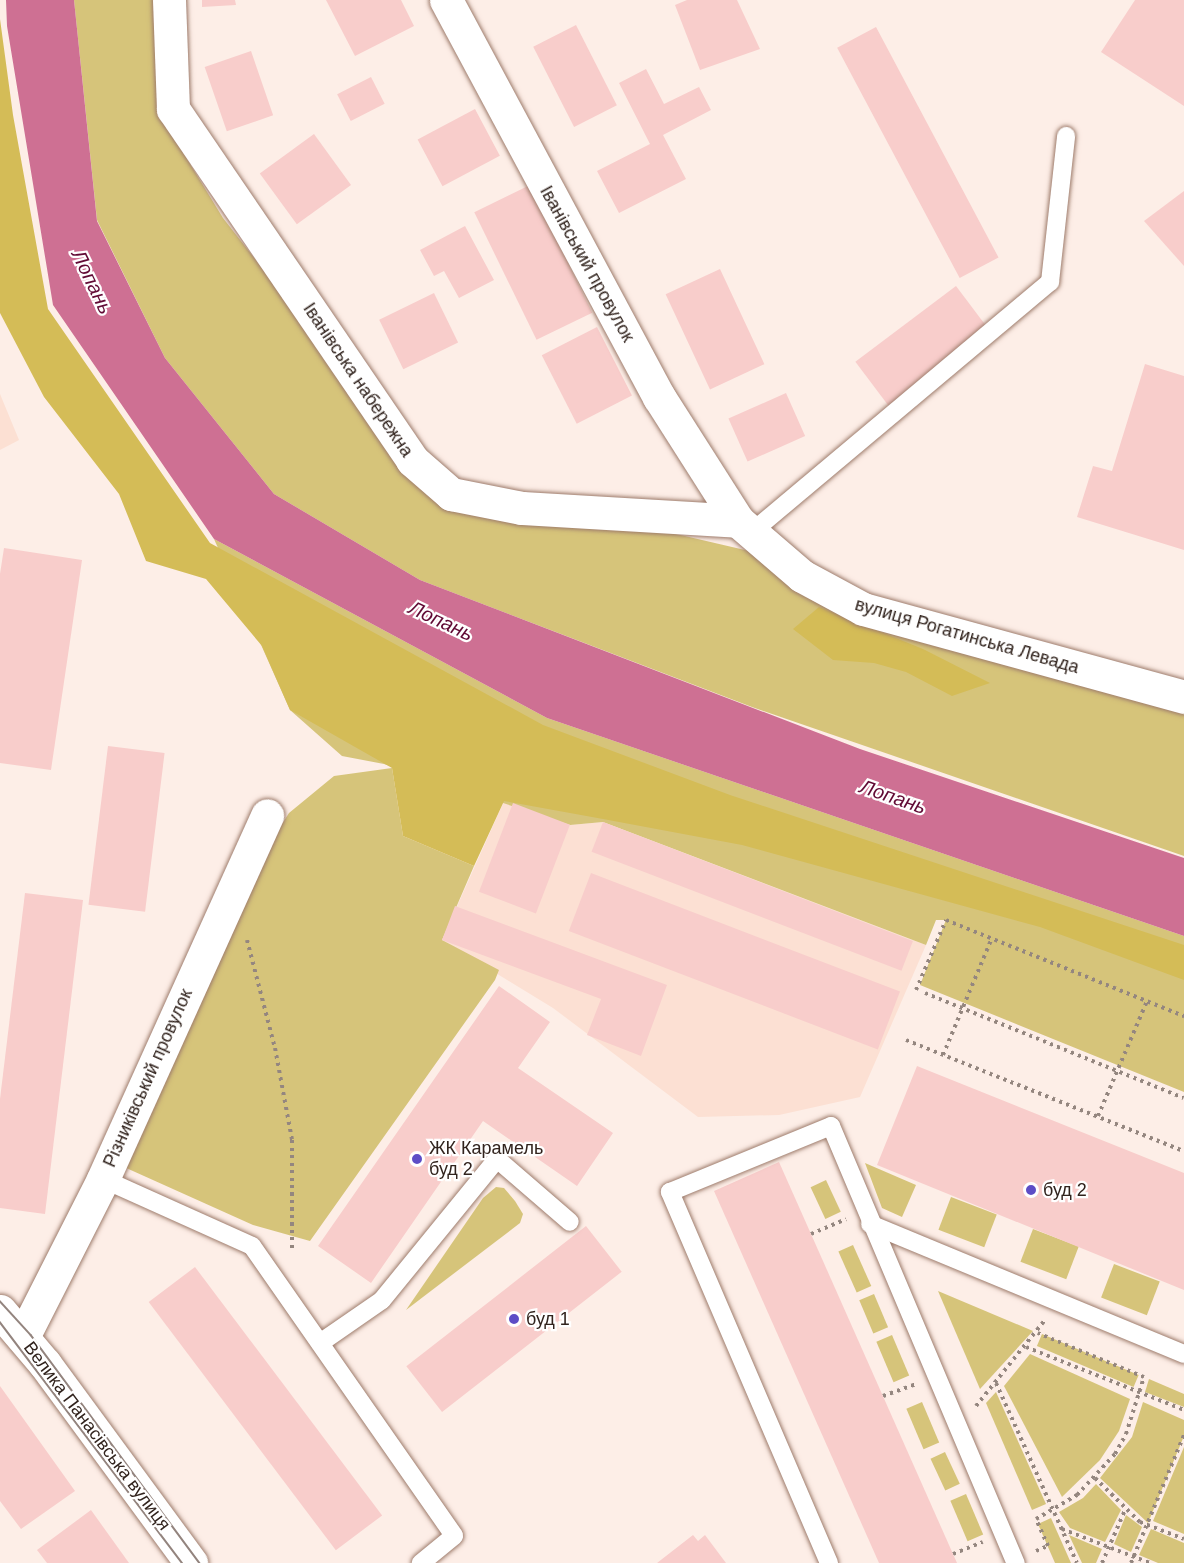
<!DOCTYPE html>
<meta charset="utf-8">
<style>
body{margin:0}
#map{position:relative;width:1184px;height:1563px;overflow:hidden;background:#fdeee7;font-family:Helvetica,sans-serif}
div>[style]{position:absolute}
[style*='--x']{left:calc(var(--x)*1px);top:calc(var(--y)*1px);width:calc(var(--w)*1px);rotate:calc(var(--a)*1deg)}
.built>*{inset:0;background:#fce0d3}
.green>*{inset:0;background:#d6c47a;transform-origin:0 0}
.forest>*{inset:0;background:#d4bc57}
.water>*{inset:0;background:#ce7093}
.building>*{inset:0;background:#f8cdcb;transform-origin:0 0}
.path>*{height:4px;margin-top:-2px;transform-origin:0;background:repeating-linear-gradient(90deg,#94867f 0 3px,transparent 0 7.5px)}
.roads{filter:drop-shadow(0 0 2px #9e7c6c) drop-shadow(0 0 2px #9e7c6c)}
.service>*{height:18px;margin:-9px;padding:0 9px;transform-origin:9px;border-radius:9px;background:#fff}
.minor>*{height:33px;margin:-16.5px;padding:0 16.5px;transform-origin:16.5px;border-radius:16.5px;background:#fff}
.tertiary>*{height:33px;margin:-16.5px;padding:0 16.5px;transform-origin:16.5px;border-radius:16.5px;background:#fff}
.tram>*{height:1.5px;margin:-0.75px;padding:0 0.75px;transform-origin:0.75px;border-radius:0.75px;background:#93847e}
.dots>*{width:16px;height:16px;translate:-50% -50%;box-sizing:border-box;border:3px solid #fff;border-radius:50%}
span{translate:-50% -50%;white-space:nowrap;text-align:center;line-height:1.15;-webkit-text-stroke:4.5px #fff;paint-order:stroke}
.street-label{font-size:18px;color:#31231d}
.poi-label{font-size:18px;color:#31231d}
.left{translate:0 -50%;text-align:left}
.water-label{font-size:20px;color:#610a35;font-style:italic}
</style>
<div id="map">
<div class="built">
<div style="clip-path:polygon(0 394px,19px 440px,0 450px)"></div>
<div style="clip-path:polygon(504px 801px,570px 825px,603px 822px,926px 945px,860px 1097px,779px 1115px,698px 1117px,553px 1008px,442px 940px)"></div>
</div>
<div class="green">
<div style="clip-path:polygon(74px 0,166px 0,170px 110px,187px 159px,223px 218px,412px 460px,451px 494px,642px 526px,762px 554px,789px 573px,1184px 708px,1184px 856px,752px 707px,420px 580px,274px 494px,165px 358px,97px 220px)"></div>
<div style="clip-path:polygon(214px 539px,547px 718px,1184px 936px,1184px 1092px,920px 985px,946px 920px,936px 920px,926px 945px,603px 822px,570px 825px,384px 764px,342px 756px,290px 710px)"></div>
<div style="clip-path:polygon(392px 768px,403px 836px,474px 866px,442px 940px,499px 970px,495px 980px,310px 1241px,253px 1225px,124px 1167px,246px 881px,289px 813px,334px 776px)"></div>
<div style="clip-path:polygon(865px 1163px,916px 1185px,902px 1217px,882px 1208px)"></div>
<div style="left:826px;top:1180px;width:35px;height:17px;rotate:65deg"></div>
<div style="clip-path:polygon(496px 1187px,504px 1188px,515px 1201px,523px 1214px,520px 1223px,406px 1310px,483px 1198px)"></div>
<div style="left:951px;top:1197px;width:49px;height:35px;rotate:21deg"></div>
<div style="left:1033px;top:1229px;width:49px;height:35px;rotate:21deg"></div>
<div style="left:853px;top:1245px;width:45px;height:16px;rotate:66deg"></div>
<div style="left:1114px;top:1264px;width:49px;height:36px;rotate:21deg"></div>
<div style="clip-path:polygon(938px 1291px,1033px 1331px,980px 1389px)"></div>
<div style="left:874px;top:1294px;width:36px;height:16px;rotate:67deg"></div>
<div style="left:1042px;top:1334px;width:105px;height:13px;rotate:23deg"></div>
<div style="left:892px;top:1335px;width:44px;height:17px;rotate:67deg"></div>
<div style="clip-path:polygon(1030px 1354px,1130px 1399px,1119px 1431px,1100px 1460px,1062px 1497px,1004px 1386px)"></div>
<div style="clip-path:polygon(1149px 1379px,1184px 1394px,1184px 1407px,1145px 1392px)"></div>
<div style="clip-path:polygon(996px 1392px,1046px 1504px,1032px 1510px,986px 1403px)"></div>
<div style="left:922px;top:1402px;width:44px;height:17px;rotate:67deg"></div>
<div style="clip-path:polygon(1143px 1402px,1184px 1420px,1184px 1436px,1148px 1523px,1100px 1478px,1132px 1437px)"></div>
<div style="clip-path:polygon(1184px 1447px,1184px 1534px,1153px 1521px)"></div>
<div style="left:945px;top:1452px;width:35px;height:16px;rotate:65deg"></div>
<div style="clip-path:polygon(1096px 1484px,1121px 1510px,1105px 1542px,1070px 1528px,1059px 1512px,1083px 1498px)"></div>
<div style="left:966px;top:1494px;width:44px;height:17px;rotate:67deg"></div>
<div style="clip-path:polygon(1126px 1515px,1142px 1527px,1131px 1552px,1114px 1544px)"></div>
<div style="clip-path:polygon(1051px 1518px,1071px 1563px,1055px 1563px,1038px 1524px)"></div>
<div style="clip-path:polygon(1151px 1529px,1184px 1543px,1184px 1563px,1158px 1563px,1139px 1555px)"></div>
<div style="clip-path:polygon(1069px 1535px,1102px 1549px,1096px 1563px,1082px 1563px)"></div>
</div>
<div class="forest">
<div style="clip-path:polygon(0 19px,13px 115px,48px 309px,210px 543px,543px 725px,730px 795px,1184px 945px,1184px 980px,1040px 927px,742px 845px,603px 819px,504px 801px,474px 866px,403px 836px,392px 768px,290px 710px,262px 646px,206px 579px,146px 561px,119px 494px,44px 397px,0 313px)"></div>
<div style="clip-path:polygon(819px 607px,923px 649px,990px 683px,952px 696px,906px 672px,874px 663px,833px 660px,793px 629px)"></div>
</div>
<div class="water">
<div style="clip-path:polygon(6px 0,74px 0,97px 221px,165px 358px,274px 494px,420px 580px,860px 749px,1184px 858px,1184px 936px,547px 718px,214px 539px,53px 305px,7px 26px)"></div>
</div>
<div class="building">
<div style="clip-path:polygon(202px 0,235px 0,236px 5px,202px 7px)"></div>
<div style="clip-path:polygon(326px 0,401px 0,414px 26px,355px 56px)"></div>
<div style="clip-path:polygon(687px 0,737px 0,760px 49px,700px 70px,675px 5px)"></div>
<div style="clip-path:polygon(1135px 0,1184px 0,1184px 106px,1101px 52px)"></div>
<div style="left:576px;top:25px;width:90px;height:48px;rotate:63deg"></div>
<div style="left:876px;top:27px;width:261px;height:44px;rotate:62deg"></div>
<div style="left:251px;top:51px;width:68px;height:49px;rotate:71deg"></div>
<div style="clip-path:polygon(646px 69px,664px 104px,699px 87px,711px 110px,663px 135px,686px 179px,619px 213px,597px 171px,650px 144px,619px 83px)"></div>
<div style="left:371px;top:77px;width:30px;height:38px;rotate:63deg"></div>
<div style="left:475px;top:109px;width:53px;height:65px;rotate:62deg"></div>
<div style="left:314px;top:134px;width:63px;height:67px;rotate:54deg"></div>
<div style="left:530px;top:185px;width:142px;height:62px;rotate:64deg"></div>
<div style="clip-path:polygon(1184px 191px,1184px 266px,1144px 221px)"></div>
<div style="clip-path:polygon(465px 226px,494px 280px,459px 298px,444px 271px,434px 276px,420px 250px)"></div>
<div style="left:720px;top:269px;width:105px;height:60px;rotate:65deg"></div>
<div style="left:956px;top:286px;width:56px;height:126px;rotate:53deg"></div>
<div style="left:434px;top:293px;width:55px;height:61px;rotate:64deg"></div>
<div style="left:597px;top:327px;width:77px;height:62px;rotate:63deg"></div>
<div style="clip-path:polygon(1145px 364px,1184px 376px,1184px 550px,1077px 517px,1093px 466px,1112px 471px)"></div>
<div style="left:786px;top:393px;width:47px;height:63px;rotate:66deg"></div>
<div style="clip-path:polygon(4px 548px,82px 560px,51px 770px,0 763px,0 574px)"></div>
<div style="left:108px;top:746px;width:57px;height:160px;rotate:7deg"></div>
<div style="left:513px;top:803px;width:61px;height:95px;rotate:21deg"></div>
<div style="left:603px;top:822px;width:332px;height:32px;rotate:21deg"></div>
<div style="left:591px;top:873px;width:331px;height:62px;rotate:21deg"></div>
<div style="clip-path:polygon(25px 893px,83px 900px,45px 1214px,0 1208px,0 1099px)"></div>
<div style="clip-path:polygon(455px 906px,667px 985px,641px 1056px,587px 1035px,601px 999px,442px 940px)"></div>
<div style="clip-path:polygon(499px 986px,550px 1022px,518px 1068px,613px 1133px,577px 1186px,483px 1121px,371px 1283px,318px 1246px)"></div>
<div style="clip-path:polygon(917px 1066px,1184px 1173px,1184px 1290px,877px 1165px)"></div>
<div style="clip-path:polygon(779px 1162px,811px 1234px,957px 1563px,879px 1563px,714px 1191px)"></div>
<div style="left:586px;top:1226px;width:58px;height:228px;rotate:52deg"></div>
<div style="left:195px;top:1267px;width:311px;height:58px;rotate:53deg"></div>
<div style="clip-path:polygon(0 1386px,75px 1491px,21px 1529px,0 1501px)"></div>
<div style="clip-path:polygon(91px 1510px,129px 1563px,47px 1563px,37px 1550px)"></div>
<div style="clip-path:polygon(693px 1535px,698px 1541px,705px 1535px,726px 1563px,657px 1563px)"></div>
</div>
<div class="path">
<div style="--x:247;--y:940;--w:112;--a:75.5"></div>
<div style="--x:275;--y:1048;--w:94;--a:79.5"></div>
<div style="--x:292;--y:1140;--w:109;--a:90"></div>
<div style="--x:916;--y:990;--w:76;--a:-66.8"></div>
<div style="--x:946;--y:920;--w:257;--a:22"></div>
<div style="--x:925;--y:993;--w:279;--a:22.1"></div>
<div style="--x:906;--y:1040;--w:299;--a:21.8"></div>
<div style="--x:943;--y:1055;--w:127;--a:-67.3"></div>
<div style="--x:1098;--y:1116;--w:125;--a:-66.9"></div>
<div style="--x:811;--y:1234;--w:38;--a:-23"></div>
<div style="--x:1026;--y:1347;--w:170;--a:21.7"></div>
<div style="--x:996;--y:1383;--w:197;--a:65.8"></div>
<div style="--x:883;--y:1396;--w:35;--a:-20"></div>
<div style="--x:976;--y:1406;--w:109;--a:-51.3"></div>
<div style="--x:1095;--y:1478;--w:63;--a:44.4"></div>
<div style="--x:1140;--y:1522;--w:47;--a:21.1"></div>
<div style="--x:1062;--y:1529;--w:94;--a:21.1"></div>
<div style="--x:1036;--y:1551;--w:13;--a:-23"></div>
<div style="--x:1048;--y:1546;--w:30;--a:-114"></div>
<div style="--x:1036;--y:1519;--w:48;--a:-30.3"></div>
<div style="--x:1077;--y:1495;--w:56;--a:-47.2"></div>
<div style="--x:1115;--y:1454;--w:23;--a:-61"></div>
<div style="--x:1126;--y:1434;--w:60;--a:-72.5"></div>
<div style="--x:1144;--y:1377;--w:115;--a:-157.5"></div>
<div style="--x:953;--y:1554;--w:32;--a:-22"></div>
<div style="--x:1102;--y:1563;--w:58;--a:-66.5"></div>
<div style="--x:1131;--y:1563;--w:139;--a:-67.5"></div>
</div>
<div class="roads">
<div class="service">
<div style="--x:753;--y:531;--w:388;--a:-40"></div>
<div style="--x:1050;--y:282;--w:147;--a:-83.7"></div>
<div style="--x:103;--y:1179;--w:163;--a:24.2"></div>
<div style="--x:252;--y:1246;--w:353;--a:55.1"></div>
<div style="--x:454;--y:1536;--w:43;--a:140.7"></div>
<div style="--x:870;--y:1224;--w:340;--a:22.5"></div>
<div style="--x:320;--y:1343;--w:75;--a:-34.7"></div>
<div style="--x:382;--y:1300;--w:182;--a:-50.8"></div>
<div style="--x:497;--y:1159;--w:96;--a:40.8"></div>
<div style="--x:829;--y:1563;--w:404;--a:-113.2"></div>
<div style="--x:670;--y:1192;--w:174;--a:-22.3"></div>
<div style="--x:831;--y:1126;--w:475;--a:67.1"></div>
</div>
<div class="minor">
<div style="--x:169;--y:0;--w:109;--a:87.9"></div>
<div style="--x:173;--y:109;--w:425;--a:55.7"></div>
<div style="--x:412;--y:460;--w:52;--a:41.1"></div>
<div style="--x:451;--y:494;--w:72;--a:11.2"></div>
<div style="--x:522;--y:508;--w:216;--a:3.4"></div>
<div style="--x:446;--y:0;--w:451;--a:61.8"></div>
<div style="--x:659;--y:397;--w:147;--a:57.5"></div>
<div style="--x:738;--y:521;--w:84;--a:40.7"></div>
<div style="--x:802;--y:576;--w:69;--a:28.4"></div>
<div style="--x:863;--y:609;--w:333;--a:15.3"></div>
<div style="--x:23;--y:1337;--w:177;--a:-63.1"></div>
<div style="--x:103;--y:1179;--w:399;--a:-65.7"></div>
</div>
<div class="tertiary">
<div style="--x:0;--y:1311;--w:70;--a:49.7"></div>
<div style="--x:45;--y:1364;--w:247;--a:53.7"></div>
</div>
</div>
<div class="tram">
<div style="--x:0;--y:1301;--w:46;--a:47.6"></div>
<div style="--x:31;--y:1335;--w:284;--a:53.5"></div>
<div style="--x:0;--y:1322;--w:302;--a:52.9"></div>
</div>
<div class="dots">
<div style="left:417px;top:1159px;background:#5d4dc6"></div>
<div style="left:1031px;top:1190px;background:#5d4dc6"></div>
<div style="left:514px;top:1319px;background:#5d4dc6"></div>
</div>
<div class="street-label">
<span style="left:587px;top:264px;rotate:61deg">Іванівський провулок</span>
<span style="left:358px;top:380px;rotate:56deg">Іванівська набережна</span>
<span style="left:967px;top:636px;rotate:16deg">вулиця Рогатинська Левада</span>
<span style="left:148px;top:1078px;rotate:-66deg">Різниківський провулок</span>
<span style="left:97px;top:1436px;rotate:53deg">Велика Панасівська вулиця</span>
</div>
<div class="poi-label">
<span class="left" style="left:429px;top:1159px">ЖК Карамель<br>буд 2</span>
<span class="left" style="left:1043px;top:1190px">буд 2</span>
<span class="left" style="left:526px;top:1319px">буд 1</span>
</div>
<div class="water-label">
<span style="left:92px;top:282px;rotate:64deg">Лопань</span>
<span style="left:441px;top:621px;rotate:25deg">Лопань</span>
<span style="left:893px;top:797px;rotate:19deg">Лопань</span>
</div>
</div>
